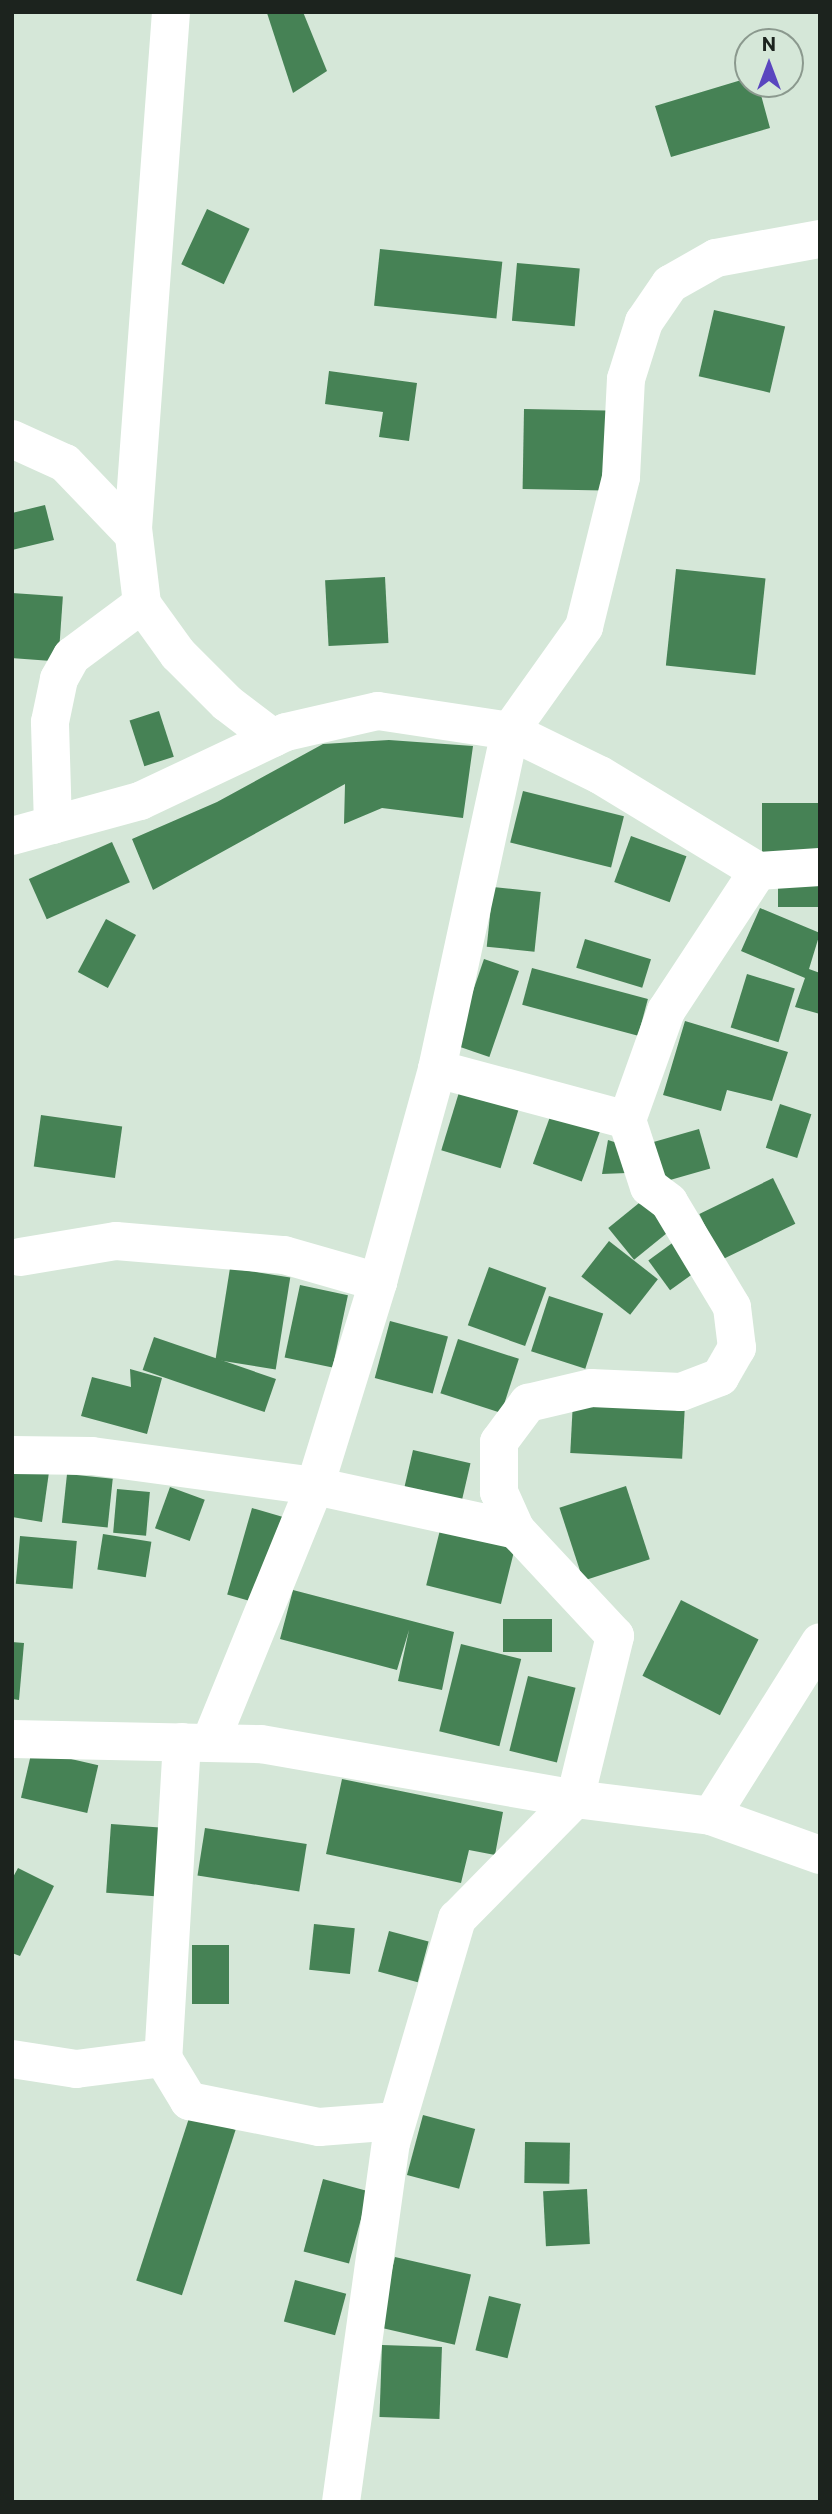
<!DOCTYPE html>
<style>
body{margin:0}
#map{position:relative;width:832px;height:2514px;overflow:hidden;background:#d5e7d8;font-family:Commissioner,sans-serif}
div>[style]{position:absolute}
[style*='--x']{left:calc(var(--x)*1px);top:calc(var(--y)*1px);width:calc(var(--w)*1px);rotate:calc(var(--a)*1deg)}
.building>*{inset:0;background:#468255;transform-origin:0 0}
.minor>*{height:38px;margin:-19px;padding:0 19px;transform-origin:19px;border-radius:19px;background:#fff}
.major>*{height:38px;margin:-19px;padding:0 19px;transform-origin:19px;border-radius:19px;background:#fff}
span{translate:-50% -50%;white-space:nowrap;text-align:center;line-height:1.15;-webkit-text-stroke:6px #d5e7d8;paint-order:stroke}
.frame{position:absolute;inset:0;border:14px solid #1c231e;pointer-events:none}
.north{position:absolute;left:734px;top:28px;width:70px;height:70px;box-sizing:border-box;background:#d5e7d8;border:2px solid #8b998e;border-radius:50%;rotate:0deg;font-size:19px;font-weight:700;line-height:28px;text-align:center;color:#1c231e}
.north::after{content:'';display:block;margin:auto;width:24px;height:32px;background:#5a46bf;clip-path:polygon(50% 0,100% 100%,50% 72%,0 100%)}
</style>
<div id="map">
<div class="building">
<div style="clip-path:polygon(303px 12px,327px 71px,293px 93px,267px 13px)"></div>
<div style="clip-path:polygon(748px 78px,748px 84px,758px 84px,770px 128px,671px 157px,655px 106px)"></div>
<div style="left:207px;top:209px;width:47px;height:61px;rotate:25deg"></div>
<div style="left:380px;top:249px;width:123px;height:57px;rotate:6deg"></div>
<div style="left:517px;top:263px;width:63px;height:58px;rotate:5deg"></div>
<div style="left:714px;top:310px;width:73px;height:68px;rotate:13deg"></div>
<div style="clip-path:polygon(329px 371px,417px 383px,409px 441px,379px 437px,383px 412px,325px 404px)"></div>
<div style="left:524px;top:409px;width:82px;height:80px;rotate:1deg"></div>
<div style="clip-path:polygon(45px 505px,54px 540px,12px 550px,12px 513px)"></div>
<div style="left:676px;top:569px;width:90px;height:97px;rotate:6deg"></div>
<div style="left:385px;top:577px;width:66px;height:60px;rotate:87deg"></div>
<div style="left:12px;top:593px;width:51px;height:65px;rotate:4deg"></div>
<div style="left:159px;top:711px;width:48px;height:31px;rotate:72deg"></div>
<div style="clip-path:polygon(389px 740px,473px 746px,463px 818px,382px 808px,344px 824px,345px 784px,153px 890px,132px 839px,217px 802px,323px 744px)"></div>
<div style="left:523px;top:791px;width:104px;height:53px;rotate:14deg"></div>
<div style="left:820px;top:803px;width:49px;height:58px;rotate:90deg"></div>
<div style="left:631px;top:836px;width:59px;height:49px;rotate:20deg"></div>
<div style="left:112px;top:842px;width:44px;height:91px;rotate:66deg"></div>
<div style="left:820px;top:881px;width:26px;height:42px;rotate:90deg"></div>
<div style="left:493px;top:887px;width:48px;height:60px;rotate:6deg"></div>
<div style="clip-path:polygon(760px 908px,820px 933px,809px 969px,820px 973px,820px 1014px,795px 1007px,805px 978px,741px 951px)"></div>
<div style="left:106px;top:919px;width:34px;height:60px;rotate:28deg"></div>
<div style="left:585px;top:939px;width:69px;height:30px;rotate:17deg"></div>
<div style="left:484px;top:959px;width:37px;height:91px;rotate:19deg"></div>
<div style="left:532px;top:968px;width:120px;height:38px;rotate:15deg"></div>
<div style="left:747px;top:974px;width:50px;height:56px;rotate:17deg"></div>
<div style="clip-path:polygon(685px 1021px,788px 1052px,772px 1101px,727px 1090px,721px 1111px,663px 1095px)"></div>
<div style="left:460px;top:1089px;width:62px;height:64px;rotate:17deg"></div>
<div style="left:780px;top:1104px;width:33px;height:46px;rotate:18deg"></div>
<div style="left:551px;top:1114px;width:52px;height:53px;rotate:20deg"></div>
<div style="left:41px;top:1115px;width:82px;height:52px;rotate:8deg"></div>
<div style="left:699px;top:1129px;width:41px;height:50px;rotate:74deg"></div>
<div style="clip-path:polygon(608px 1140px,630px 1147px,627px 1173px,602px 1174px)"></div>
<div style="left:773px;top:1178px;width:51px;height:82px;rotate:64deg"></div>
<div style="left:644px;top:1199px;width:41px;height:46px;rotate:51deg"></div>
<div style="left:609px;top:1241px;width:62px;height:45px;rotate:38deg"></div>
<div style="left:675px;top:1241px;width:37px;height:33px;rotate:54deg"></div>
<div style="left:489px;top:1267px;width:61px;height:62px;rotate:20deg"></div>
<div style="left:230px;top:1268px;width:61px;height:93px;rotate:9deg"></div>
<div style="left:300px;top:1285px;width:49px;height:74px;rotate:12deg"></div>
<div style="left:549px;top:1296px;width:57px;height:58px;rotate:18deg"></div>
<div style="left:390px;top:1321px;width:60px;height:59px;rotate:15deg"></div>
<div style="left:154px;top:1337px;width:129px;height:35px;rotate:19deg"></div>
<div style="left:458px;top:1339px;width:64px;height:57px;rotate:18deg"></div>
<div style="clip-path:polygon(130px 1369px,162px 1378px,147px 1434px,81px 1416px,92px 1377px,131px 1387px)"></div>
<div style="left:573px;top:1401px;width:112px;height:52px;rotate:3deg"></div>
<div style="left:413px;top:1450px;width:59px;height:41px;rotate:13deg"></div>
<div style="clip-path:polygon(12px 1466px,49px 1472px,42px 1522px,12px 1517px)"></div>
<div style="left:67px;top:1474px;width:46px;height:49px;rotate:6deg"></div>
<div style="left:626px;top:1486px;width:77px;height:70px;rotate:72deg"></div>
<div style="left:170px;top:1487px;width:37px;height:44px;rotate:20deg"></div>
<div style="left:117px;top:1489px;width:33px;height:44px;rotate:5deg"></div>
<div style="left:252px;top:1508px;width:35px;height:90px;rotate:16deg"></div>
<div style="left:440px;top:1530px;width:77px;height:57px;rotate:14deg"></div>
<div style="left:103px;top:1534px;width:49px;height:36px;rotate:9deg"></div>
<div style="left:20px;top:1536px;width:57px;height:48px;rotate:5deg"></div>
<div style="clip-path:polygon(293px 1590px,454px 1632px,442px 1690px,398px 1681px,409px 1630px,397px 1670px,280px 1639px)"></div>
<div style="left:681px;top:1600px;width:87px;height:85px;rotate:27deg"></div>
<div style="left:503px;top:1619px;width:49px;height:33px"></div>
<div style="clip-path:polygon(12px 1642px,24px 1643px,19px 1700px,12px 1699px)"></div>
<div style="left:461px;top:1644px;width:62px;height:90px;rotate:14deg"></div>
<div style="left:528px;top:1676px;width:49px;height:77px;rotate:14deg"></div>
<div style="left:32px;top:1750px;width:68px;height:49px;rotate:13deg"></div>
<div style="clip-path:polygon(342px 1779px,503px 1812px,495px 1855px,469px 1850px,461px 1883px,326px 1854px)"></div>
<div style="left:111px;top:1824px;width:56px;height:69px;rotate:4deg"></div>
<div style="left:205px;top:1828px;width:103px;height:48px;rotate:9deg"></div>
<div style="clip-path:polygon(18px 1868px,54px 1886px,20px 1956px,12px 1953px,12px 1879px)"></div>
<div style="left:314px;top:1924px;width:41px;height:46px;rotate:6deg"></div>
<div style="left:389px;top:1931px;width:41px;height:42px;rotate:15deg"></div>
<div style="left:192px;top:1945px;width:37px;height:59px"></div>
<div style="left:190px;top:2115px;width:48px;height:174px;rotate:18deg"></div>
<div style="left:423px;top:2115px;width:54px;height:62px;rotate:15deg"></div>
<div style="left:525px;top:2142px;width:45px;height:41px;rotate:1deg"></div>
<div style="left:323px;top:2179px;width:47px;height:75px;rotate:15deg"></div>
<div style="left:587px;top:2189px;width:55px;height:44px;rotate:87deg"></div>
<div style="left:395px;top:2257px;width:78px;height:72px;rotate:13deg"></div>
<div style="left:295px;top:2280px;width:53px;height:43px;rotate:15deg"></div>
<div style="left:489px;top:2296px;width:33px;height:56px;rotate:14deg"></div>
<div style="left:382px;top:2345px;width:60px;height:72px;rotate:2deg"></div>
</div>
<div class="minor">
<div style="--x:171;--y:12;--w:517;--a:94.21"></div>
<div style="--x:133;--y:528;--w:77;--a:83.2"></div>
<div style="--x:142;--y:604;--w:62;--a:54.2"></div>
<div style="--x:178;--y:654;--w:69;--a:45"></div>
<div style="--x:227;--y:703;--w:58;--a:37.3"></div>
<div style="--x:12;--y:439;--w:58;--a:24.4"></div>
<div style="--x:65;--y:463;--w:98;--a:46.2"></div>
<div style="--x:53;--y:825;--w:103;--a:-91.7"></div>
<div style="--x:50;--y:722;--w:44;--a:-78.2"></div>
<div style="--x:59;--y:679;--w:26;--a:-61"></div>
<div style="--x:72;--y:656;--w:87;--a:-36.6"></div>
<div style="--x:12;--y:836;--w:133;--a:-15.3"></div>
<div style="--x:140;--y:801;--w:161;--a:-25.3"></div>
<div style="--x:286;--y:732;--w:94;--a:-12.9"></div>
<div style="--x:378;--y:711;--w:134;--a:8.6"></div>
<div style="--x:510;--y:731;--w:100;--a:26.1"></div>
<div style="--x:600;--y:775;--w:185;--a:31.3"></div>
<div style="--x:437;--y:1069;--w:197;--a:15"></div>
<div style="--x:627;--y:1120;--w:116;--a:-70.3"></div>
<div style="--x:666;--y:1011;--w:168;--a:-56.7"></div>
<div style="--x:758;--y:871;--w:62;--a:-3.7"></div>
<div style="--x:20;--y:1257;--w:97;--a:-9.5"></div>
<div style="--x:116;--y:1241;--w:169;--a:4.8"></div>
<div style="--x:284;--y:1255;--w:98;--a:16"></div>
<div style="--x:12;--y:1455;--w:80;--a:0.7"></div>
<div style="--x:92;--y:1456;--w:225;--a:7.7"></div>
<div style="--x:315;--y:1486;--w:206;--a:12.3"></div>
<div style="--x:182;--y:1742;--w:317;--a:93.4"></div>
<div style="--x:163;--y:2058;--w:50;--a:58.8"></div>
<div style="--x:189;--y:2101;--w:133;--a:11.3"></div>
<div style="--x:319;--y:2127;--w:78;--a:-4.4"></div>
<div style="--x:210;--y:1743;--w:278;--a:-67.8"></div>
<div style="--x:315;--y:1486;--w:214;--a:-72.8"></div>
<div style="--x:378;--y:1282;--w:221;--a:-74.5"></div>
<div style="--x:437;--y:1069;--w:346;--a:-77.8"></div>
<div style="--x:510;--y:731;--w:128;--a:-54.6"></div>
<div style="--x:584;--y:627;--w:154;--a:-76.1"></div>
<div style="--x:621;--y:477;--w:98;--a:-87.1"></div>
<div style="--x:626;--y:379;--w:60;--a:-72.5"></div>
<div style="--x:644;--y:322;--w:46;--a:-55.6"></div>
<div style="--x:670;--y:284;--w:53;--a:-29.5"></div>
<div style="--x:716;--y:258;--w:106;--a:-10.4"></div>
<div style="--x:711;--y:1816;--w:205;--a:-57.9"></div>
<div style="--x:12;--y:2059;--w:65;--a:8.9"></div>
<div style="--x:76;--y:2069;--w:88;--a:-7.2"></div>
<div style="--x:341;--y:2502;--w:362;--a:-82.1"></div>
<div style="--x:391;--y:2143;--w:234;--a:-73.6"></div>
<div style="--x:457;--y:1919;--w:168;--a:-45.5"></div>
<div style="--x:575;--y:1799;--w:168;--a:-76.2"></div>
<div style="--x:615;--y:1636;--w:145;--a:-133"></div>
<div style="--x:516;--y:1530;--w:42;--a:-114.1"></div>
<div style="--x:499;--y:1492;--w:50;--a:-90"></div>
<div style="--x:499;--y:1442;--w:49;--a:-53.4"></div>
<div style="--x:528;--y:1403;--w:65;--a:-13.4"></div>
<div style="--x:591;--y:1388;--w:90;--a:2.5"></div>
<div style="--x:681;--y:1392;--w:42;--a:-21"></div>
<div style="--x:720;--y:1377;--w:34;--a:-60"></div>
<div style="--x:737;--y:1348;--w:41;--a:-97"></div>
<div style="--x:732;--y:1307;--w:122;--a:-121"></div>
<div style="--x:669;--y:1202;--w:25;--a:-143"></div>
<div style="--x:649;--y:1187;--w:71;--a:-108.2"></div>
</div>
<div class="major">
<div style="--x:12;--y:1739;--w:249;--a:1.2"></div>
<div style="--x:261;--y:1744;--w:319;--a:9.9"></div>
<div style="--x:575;--y:1799;--w:137;--a:7.1"></div>
<div style="--x:711;--y:1816;--w:116;--a:19.7"></div>
</div>
<div class="frame"></div>
<div class="north">N</div>
</div>
